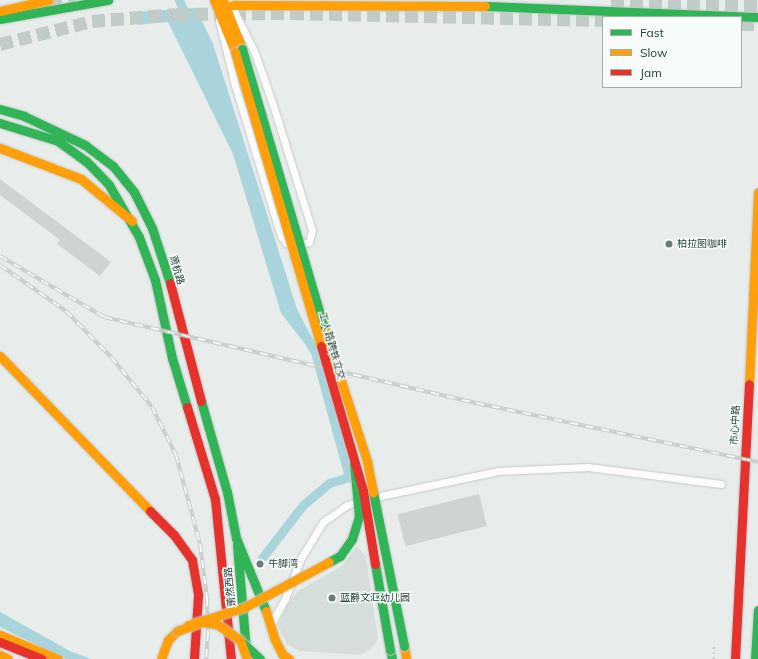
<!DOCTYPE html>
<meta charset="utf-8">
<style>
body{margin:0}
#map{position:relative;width:758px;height:659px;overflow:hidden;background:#e8edeb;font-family:Mulish,"Noto Sans SC",sans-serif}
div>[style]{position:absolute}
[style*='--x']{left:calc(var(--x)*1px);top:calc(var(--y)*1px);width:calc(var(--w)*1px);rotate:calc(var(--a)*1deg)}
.built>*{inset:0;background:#d6dedb}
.water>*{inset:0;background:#a9d4db}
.canal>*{height:9px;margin:-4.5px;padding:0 4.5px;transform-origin:4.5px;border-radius:4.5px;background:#a9d4db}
.building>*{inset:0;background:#cfd4d2;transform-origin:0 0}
.highway-tunnel>*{height:13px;margin-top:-6.5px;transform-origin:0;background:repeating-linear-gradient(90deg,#c1cbc8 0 13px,transparent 0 19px)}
.path>*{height:1.5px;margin-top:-0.75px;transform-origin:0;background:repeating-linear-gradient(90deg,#c3ccca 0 2px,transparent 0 5px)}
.roads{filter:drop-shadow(0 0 1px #c5cac8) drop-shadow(0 0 1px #c5cac8)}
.street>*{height:7px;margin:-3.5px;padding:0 3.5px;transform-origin:3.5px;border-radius:3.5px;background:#fcfcfc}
.fast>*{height:9px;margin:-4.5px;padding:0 4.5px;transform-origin:4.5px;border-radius:4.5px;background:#30b455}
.slow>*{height:9px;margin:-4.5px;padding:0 4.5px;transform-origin:4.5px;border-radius:4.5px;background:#ff9f0a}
.jam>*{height:9px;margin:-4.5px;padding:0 4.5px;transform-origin:4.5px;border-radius:4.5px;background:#e5322d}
.rail>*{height:4px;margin-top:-2px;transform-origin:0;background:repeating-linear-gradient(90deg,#f7fbf9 0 8px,#c9cdcc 0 16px);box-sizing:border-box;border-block:1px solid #c9cdcc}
.bridges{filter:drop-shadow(0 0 1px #c3cbc8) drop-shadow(0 0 1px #c3cbc8)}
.fast-bridge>*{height:9px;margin:-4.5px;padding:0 4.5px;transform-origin:4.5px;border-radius:4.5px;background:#30b455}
.slow-bridge>*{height:9px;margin:-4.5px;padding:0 4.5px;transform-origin:4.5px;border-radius:4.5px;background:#ff9f0a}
.jam-bridge>*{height:9px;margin:-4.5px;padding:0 4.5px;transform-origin:4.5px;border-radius:4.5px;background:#e5322d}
.dots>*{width:11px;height:11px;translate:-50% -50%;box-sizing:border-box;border:2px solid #f7fbf9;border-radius:50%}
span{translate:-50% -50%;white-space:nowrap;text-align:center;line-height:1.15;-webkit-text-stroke:3px #f7fbf9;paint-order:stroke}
.poi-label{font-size:10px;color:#24423a}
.left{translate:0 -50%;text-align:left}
.street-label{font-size:10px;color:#24423a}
.legend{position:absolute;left:602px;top:16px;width:140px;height:72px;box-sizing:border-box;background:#f7fbf9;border:1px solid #a3b1ad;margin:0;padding:5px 7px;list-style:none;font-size:12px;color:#24423a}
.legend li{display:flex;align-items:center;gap:8px;height:20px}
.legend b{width:20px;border:1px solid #a3b1ad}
</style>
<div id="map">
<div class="built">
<div style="clip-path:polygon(357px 546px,366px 557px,378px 639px,372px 648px,360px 655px,299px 651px,287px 644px,278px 626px,287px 605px,298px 591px,342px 566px)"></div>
</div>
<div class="water">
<div style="clip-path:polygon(196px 8px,213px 44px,297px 309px,316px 346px,309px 349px,281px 313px,233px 154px,168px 22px,137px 25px,133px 12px)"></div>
<div style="clip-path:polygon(0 612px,70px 651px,91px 659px,66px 659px,0 627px)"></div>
</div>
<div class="canal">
<div style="--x:179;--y:0;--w:22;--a:66"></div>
<div style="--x:262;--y:558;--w:67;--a:-52.3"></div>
<div style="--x:303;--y:505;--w:34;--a:-40"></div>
<div style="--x:329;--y:483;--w:21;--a:-17"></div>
<div style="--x:349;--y:477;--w:130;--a:-105.2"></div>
<div style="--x:315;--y:352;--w:17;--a:-121"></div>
</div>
<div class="building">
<div style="clip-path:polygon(0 179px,111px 262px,100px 276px,57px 244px,60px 240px,0 195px)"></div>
<div style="left:479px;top:494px;width:33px;height:84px;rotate:76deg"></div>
</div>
<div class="highway-tunnel">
<div style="--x:611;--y:0;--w:147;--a:2.3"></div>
<div style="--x:31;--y:9;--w:45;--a:-10.3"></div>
<div style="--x:741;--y:24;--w:17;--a:0"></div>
<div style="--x:0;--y:44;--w:95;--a:-14"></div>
<div style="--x:92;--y:21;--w:84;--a:-4.8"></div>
<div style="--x:176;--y:14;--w:115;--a:-0.5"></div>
<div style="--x:291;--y:13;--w:312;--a:1.3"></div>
</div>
<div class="path">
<div style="--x:714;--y:647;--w:12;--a:90"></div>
</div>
<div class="roads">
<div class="street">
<div style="--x:219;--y:21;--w:66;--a:76"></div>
<div style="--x:235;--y:85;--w:158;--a:73.1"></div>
<div style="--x:281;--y:236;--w:9;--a:54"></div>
<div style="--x:286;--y:243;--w:13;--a:9"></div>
<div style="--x:299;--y:245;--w:10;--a:-17"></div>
<div style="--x:309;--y:242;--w:12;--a:-76"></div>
<div style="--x:312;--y:230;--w:131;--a:-107.3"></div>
<div style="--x:273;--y:105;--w:55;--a:-109.1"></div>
<div style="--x:255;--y:53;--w:56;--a:-116.6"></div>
<div style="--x:371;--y:498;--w:130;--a:-12"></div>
<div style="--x:498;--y:471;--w:90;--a:-2.5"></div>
<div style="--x:588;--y:467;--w:134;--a:7.3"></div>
<div style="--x:271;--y:624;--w:29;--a:-61"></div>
<div style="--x:285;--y:599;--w:44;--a:-68.7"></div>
<div style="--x:301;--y:558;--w:42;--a:-58.6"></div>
<div style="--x:323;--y:522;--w:29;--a:-35"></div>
<div style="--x:347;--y:505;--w:15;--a:-16"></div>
</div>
<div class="fast">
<div style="--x:485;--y:6;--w:273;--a:2.3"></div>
<div style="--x:0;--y:19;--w:110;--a:-10"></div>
<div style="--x:0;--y:109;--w:25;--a:16"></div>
<div style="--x:24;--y:116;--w:68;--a:25.4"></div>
<div style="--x:85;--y:145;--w:35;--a:37"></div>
<div style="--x:113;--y:166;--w:33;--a:51"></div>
<div style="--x:134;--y:192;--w:40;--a:63.4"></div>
<div style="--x:152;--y:228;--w:58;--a:71.9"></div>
<div style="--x:0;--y:123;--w:61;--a:17.2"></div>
<div style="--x:58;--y:141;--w:34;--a:36"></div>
<div style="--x:86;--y:161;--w:33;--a:46"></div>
<div style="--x:109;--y:185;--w:60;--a:60"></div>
<div style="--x:139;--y:237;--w:46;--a:69.6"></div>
<div style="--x:155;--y:280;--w:80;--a:77.7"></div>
<div style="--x:172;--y:358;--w:51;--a:73"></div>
<div style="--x:201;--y:401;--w:95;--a:74.1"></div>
<div style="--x:227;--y:492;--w:47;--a:78.9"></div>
<div style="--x:236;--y:538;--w:79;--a:67.7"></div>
<div style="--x:237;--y:545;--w:106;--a:85.1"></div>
<div style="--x:390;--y:650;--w:9;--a:77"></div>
<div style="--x:755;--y:659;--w:49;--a:-86.5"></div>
</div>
<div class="slow">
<div style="--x:214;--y:0;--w:56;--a:68"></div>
<div style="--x:223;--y:0;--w:53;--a:68.8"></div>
<div style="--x:232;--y:5;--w:253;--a:0.2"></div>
<div style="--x:0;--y:11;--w:50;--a:-12.7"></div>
<div style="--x:0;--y:148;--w:87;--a:20.9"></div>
<div style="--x:81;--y:179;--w:66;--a:39.5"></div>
<div style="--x:0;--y:356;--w:216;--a:45.9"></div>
<div style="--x:749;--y:384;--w:192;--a:-87.3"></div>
<div style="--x:266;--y:611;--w:30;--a:73"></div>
<div style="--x:275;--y:640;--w:16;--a:63"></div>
<div style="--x:282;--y:654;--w:9;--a:36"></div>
<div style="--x:0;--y:635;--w:63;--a:22.5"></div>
<div style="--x:404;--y:646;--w:13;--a:81"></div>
<div style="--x:0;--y:655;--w:9;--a:27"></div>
<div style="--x:161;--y:659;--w:20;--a:-70"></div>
<div style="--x:168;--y:640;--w:13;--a:-45"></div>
</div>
<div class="jam">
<div style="--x:170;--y:283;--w:122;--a:75.3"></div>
<div style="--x:187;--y:407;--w:96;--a:73.1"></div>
<div style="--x:215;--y:499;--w:161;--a:84.3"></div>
<div style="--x:150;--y:511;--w:34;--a:45"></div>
<div style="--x:174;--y:535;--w:31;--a:54"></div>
<div style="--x:192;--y:560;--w:36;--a:80"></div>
<div style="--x:198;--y:595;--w:64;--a:93.6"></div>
<div style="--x:0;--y:642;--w:45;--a:22"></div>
<div style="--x:735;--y:659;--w:275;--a:-87.1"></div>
</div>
</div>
<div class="rail">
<div style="--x:0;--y:256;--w:121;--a:30.4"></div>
<div style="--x:104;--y:317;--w:382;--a:13"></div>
<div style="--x:476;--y:403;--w:288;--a:11.8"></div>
<div style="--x:0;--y:265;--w:80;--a:34.9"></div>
<div style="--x:66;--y:311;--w:64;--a:45.6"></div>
<div style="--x:111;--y:357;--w:65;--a:50.6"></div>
<div style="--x:152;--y:407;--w:54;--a:63.4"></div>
<div style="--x:176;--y:455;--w:92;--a:74.9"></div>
<div style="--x:200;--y:544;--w:54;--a:82.6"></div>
<div style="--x:207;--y:598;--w:35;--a:88"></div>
<div style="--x:208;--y:633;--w:26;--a:94"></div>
</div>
<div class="bridges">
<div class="fast-bridge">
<div style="--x:242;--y:49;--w:294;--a:73.6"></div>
<div style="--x:373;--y:492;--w:157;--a:78.6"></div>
<div style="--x:329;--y:562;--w:13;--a:-29"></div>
<div style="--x:340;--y:556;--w:21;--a:-55"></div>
<div style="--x:352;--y:539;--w:24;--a:-73"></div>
<div style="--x:359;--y:516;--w:52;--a:-95.5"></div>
<div style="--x:375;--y:564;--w:87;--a:80.1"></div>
<div style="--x:244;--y:644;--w:22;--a:43"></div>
</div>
<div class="slow-bridge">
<div style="--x:235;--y:52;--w:306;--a:73.7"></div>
<div style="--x:325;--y:331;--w:137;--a:72.1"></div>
<div style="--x:367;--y:461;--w:32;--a:79"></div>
<div style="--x:188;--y:625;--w:60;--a:-17.5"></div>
<div style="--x:245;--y:607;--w:95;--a:-28.2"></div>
<div style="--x:177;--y:631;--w:27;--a:-20"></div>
<div style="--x:202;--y:622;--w:15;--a:8"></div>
<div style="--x:217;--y:624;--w:28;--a:35"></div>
<div style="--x:240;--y:640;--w:20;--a:70"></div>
</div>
<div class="jam-bridge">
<div style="--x:321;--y:346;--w:151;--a:73.8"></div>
<div style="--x:363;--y:491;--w:74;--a:80.7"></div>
</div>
</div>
<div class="dots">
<div style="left:669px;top:244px;background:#697e78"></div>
<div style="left:260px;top:564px;background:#697e78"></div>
<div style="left:332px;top:598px;background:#697e78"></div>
</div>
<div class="poi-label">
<span class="left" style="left:677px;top:244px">柏拉图咖啡</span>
<span class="left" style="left:268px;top:564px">牛脚湾</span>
<span class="left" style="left:340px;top:598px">蓝爵文汇幼儿园</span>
</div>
<div class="street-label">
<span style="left:177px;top:270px;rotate:74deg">萧杭路</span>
<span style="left:332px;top:346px;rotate:74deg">工人路跨铁立交</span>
<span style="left:735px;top:425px;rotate:-87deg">市心中路</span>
<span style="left:230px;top:587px;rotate:-96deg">萧然西路</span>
</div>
<ul class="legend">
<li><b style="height:5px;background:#30b455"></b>Fast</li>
<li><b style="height:5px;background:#ff9f0a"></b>Slow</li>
<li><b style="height:5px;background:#e5322d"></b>Jam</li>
</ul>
</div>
